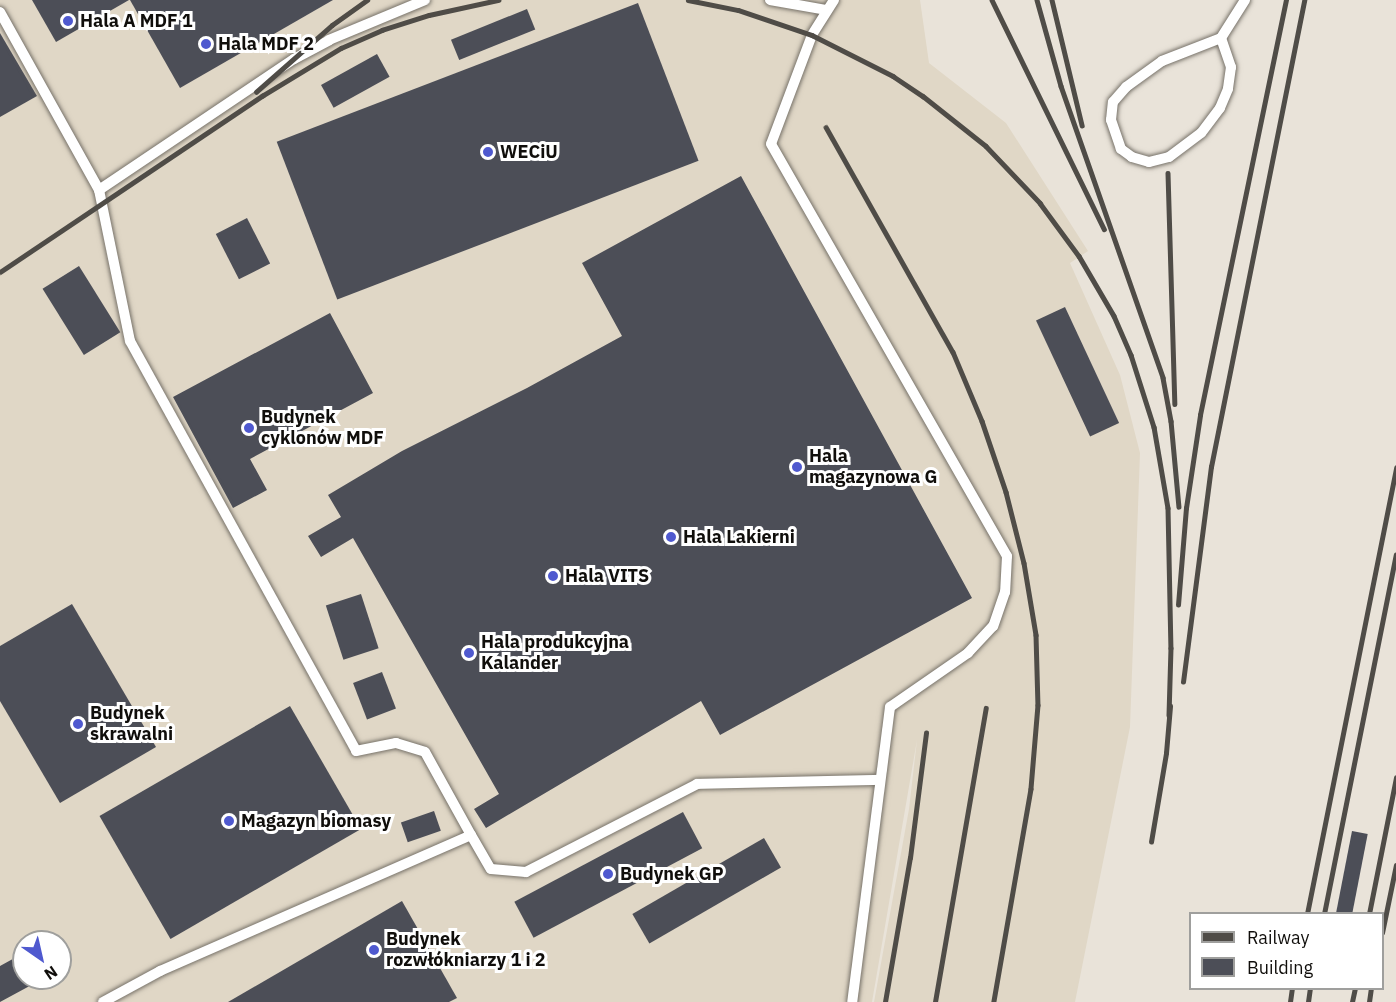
<!DOCTYPE html>
<meta charset="utf-8">
<style>
body{margin:0}
#map{position:relative;width:1396px;height:1002px;overflow:hidden;background:#e9e3d9;font-family:"IBM Plex Sans",sans-serif}
div>[style]{position:absolute}
[style*='--x']{left:calc(var(--x)*1px);top:calc(var(--y)*1px);width:calc(var(--w)*1px);rotate:calc(var(--a)*1deg)}
.built>*{inset:0;background:#e0d7c6}
.building>*{inset:0;background:#4c4e57;transform-origin:0 0}
.roads{filter:drop-shadow(0 0 2px #777269) drop-shadow(0 0 2px #777269)}
.service>*{height:10px;margin:-5px;padding:0 5px;transform-origin:5px;border-radius:5px;background:#fff}
.rail>*{height:4.5px;margin:-2.25px;padding:0 2.25px;transform-origin:2.25px;border-radius:2.25px;background:#4f4c47}
.dots>*{width:16px;height:16px;translate:-50% -50%;box-sizing:border-box;border:3px solid #fff;border-radius:50%}
span{translate:-50% -50%;white-space:nowrap;text-align:center;line-height:1.15;-webkit-text-stroke:6px #fff;paint-order:stroke}
.poi-label{font-size:18px;color:#100e0b;font-weight:700}
.left{translate:0 -50%;text-align:left}
.legend{position:absolute;left:1189px;top:912px;width:195px;height:78px;box-sizing:border-box;background:#fff;border:2px solid #9f9f9d;margin:0;padding:8px 10px;list-style:none;font-size:18px;color:#100e0b}
.legend li{display:flex;align-items:center;gap:12px;height:30px}
.legend b{width:30px;border:2px solid #9f9f9d}
.north{position:absolute;left:12px;top:930px;width:60px;height:60px;box-sizing:border-box;background:#fff;border:2px solid #9f9f9d;border-radius:50%;rotate:146deg;font-size:16px;font-weight:700;line-height:24px;text-align:center;color:#100e0b}
.north::after{content:'';display:block;margin:auto;width:21px;height:27px;background:#4f59cf;clip-path:polygon(50% 0,100% 100%,50% 72%,0 100%)}
</style>
<div id="map">
<div class="built">
<div style="clip-path:polygon(evenodd,0 0,920px 0,929px 63px,1006px 123px,1088px 251px,1070px 263px,1120px 375px,1140px 453px,1130px 727px,1075px 1002px,874px 1002px,909px 809px,917px 740px,872px 1002px,0 1002px,0 0,24px 942px,60px 942px,60px 978px,24px 978px,24px 942px)"></div>
</div>
<div class="building">
<div style="clip-path:polygon(32px 0,129px 0,56px 42px)"></div>
<div style="clip-path:polygon(130px 0,333px 0,180px 88px)"></div>
<div style="left:638px;top:3px;width:169px;height:387px;rotate:69deg"></div>
<div style="left:527px;top:9px;width:22px;height:82px;rotate:68deg"></div>
<div style="clip-path:polygon(0 33px,37px 96px,0 117px)"></div>
<div style="left:377px;top:54px;width:26px;height:64px;rotate:61deg"></div>
<div style="clip-path:polygon(741px 176px,972px 598px,720px 735px,701px 701px,486px 828px,474px 809px,499px 794px,353px 538px,321px 557px,308px 536px,341px 517px,328px 495px,402px 451px,527px 388px,622px 336px,582px 263px)"></div>
<div style="left:247px;top:218px;width:51px;height:35px;rotate:63deg"></div>
<div style="left:79px;top:266px;width:78px;height:43px;rotate:58deg"></div>
<div style="left:1065px;top:307px;width:128px;height:32px;rotate:65deg"></div>
<div style="clip-path:polygon(330px 313px,373px 393px,250px 459px,267px 490px,233px 508px,173px 397px)"></div>
<div style="left:361px;top:594px;width:57px;height:37px;rotate:72deg"></div>
<div style="clip-path:polygon(72px 604px,156px 747px,60px 803px,0 701px,0 646px)"></div>
<div style="left:382px;top:672px;width:39px;height:31px;rotate:69deg"></div>
<div style="left:290px;top:706px;width:142px;height:220px;rotate:60deg"></div>
<div style="left:434px;top:811px;width:21px;height:35px;rotate:71deg"></div>
<div style="left:683px;top:812px;width:41px;height:191px;rotate:62deg"></div>
<div style="left:1352px;top:831px;width:16px;height:85px;rotate:11deg"></div>
<div style="left:764px;top:838px;width:34px;height:152px;rotate:60deg"></div>
<div style="clip-path:polygon(402px 901px,457px 998px,449px 1002px,228px 1002px)"></div>
<div style="clip-path:polygon(20px 955px,24px 961px,24px 978px,34px 978px,37px 982px,0 1002px,0 966px)"></div>
</div>
<div class="roads">
<div class="service">
<div style="--x:770;--y:0;--w:58;--a:10"></div>
<div style="--x:834;--y:0;--w:41;--a:122.2"></div>
<div style="--x:812;--y:35;--w:116;--a:110.6"></div>
<div style="--x:771;--y:144;--w:475;--a:60.2"></div>
<div style="--x:1007;--y:556;--w:36;--a:93"></div>
<div style="--x:1005;--y:592;--w:36;--a:109"></div>
<div style="--x:993;--y:626;--w:37;--a:133"></div>
<div style="--x:968;--y:653;--w:95;--a:145.3"></div>
<div style="--x:890;--y:707;--w:297;--a:97.3"></div>
<div style="--x:0;--y:12;--w:204;--a:60.9"></div>
<div style="--x:99;--y:190;--w:235;--a:-33.9"></div>
<div style="--x:294;--y:59;--w:40;--a:-28"></div>
<div style="--x:329;--y:40;--w:104;--a:-22.6"></div>
<div style="--x:1221;--y:38;--w:31;--a:71"></div>
<div style="--x:1231;--y:67;--w:22;--a:98"></div>
<div style="--x:1228;--y:89;--w:21;--a:113"></div>
<div style="--x:1220;--y:108;--w:31;--a:127"></div>
<div style="--x:1201;--y:133;--w:40;--a:143"></div>
<div style="--x:1169;--y:157;--w:21;--a:166"></div>
<div style="--x:1149;--y:162;--w:18;--a:-164"></div>
<div style="--x:1132;--y:157;--w:14;--a:-144"></div>
<div style="--x:1121;--y:149;--w:31;--a:-109"></div>
<div style="--x:1111;--y:120;--w:18;--a:-84"></div>
<div style="--x:1113;--y:102;--w:20;--a:-49"></div>
<div style="--x:1126;--y:87;--w:44;--a:-35.8"></div>
<div style="--x:1162;--y:61;--w:63;--a:-21.3"></div>
<div style="--x:1221;--y:38;--w:45;--a:-57.7"></div>
<div style="--x:99;--y:190;--w:154;--a:78.4"></div>
<div style="--x:130;--y:341;--w:468;--a:61.1"></div>
<div style="--x:356;--y:751;--w:41;--a:-11.3"></div>
<div style="--x:396;--y:743;--w:30;--a:17"></div>
<div style="--x:425;--y:752;--w:95;--a:61"></div>
<div style="--x:103;--y:1002;--w:65;--a:-28.5"></div>
<div style="--x:160;--y:971;--w:339;--a:-23.6"></div>
<div style="--x:471;--y:835;--w:39;--a:60"></div>
<div style="--x:491;--y:869;--w:35;--a:5"></div>
<div style="--x:526;--y:872;--w:192;--a:-27.2"></div>
<div style="--x:697;--y:784;--w:182;--a:-1.3"></div>
</div>
</div>
<div class="rail">
<div style="--x:688;--y:0;--w:51;--a:11.3"></div>
<div style="--x:738;--y:10;--w:78;--a:18.7"></div>
<div style="--x:812;--y:35;--w:91;--a:26.8"></div>
<div style="--x:893;--y:76;--w:36;--a:34"></div>
<div style="--x:923;--y:96;--w:80;--a:38.4"></div>
<div style="--x:986;--y:146;--w:79;--a:46.5"></div>
<div style="--x:1040;--y:203;--w:66;--a:53.7"></div>
<div style="--x:1079;--y:256;--w:69;--a:59.7"></div>
<div style="--x:1114;--y:316;--w:43;--a:66.4"></div>
<div style="--x:1131;--y:355;--w:76;--a:72.3"></div>
<div style="--x:1154;--y:427;--w:82;--a:80.2"></div>
<div style="--x:1168;--y:508;--w:140;--a:88.8"></div>
<div style="--x:1171;--y:648;--w:67;--a:91.7"></div>
<div style="--x:992;--y:0;--w:255;--a:63.9"></div>
<div style="--x:1037;--y:0;--w:89;--a:74.4"></div>
<div style="--x:1061;--y:86;--w:309;--a:70.7"></div>
<div style="--x:1163;--y:378;--w:44;--a:79.5"></div>
<div style="--x:1171;--y:421;--w:86;--a:84.7"></div>
<div style="--x:1052;--y:0;--w:129;--a:76.5"></div>
<div style="--x:256;--y:92;--w:101;--a:-41.4"></div>
<div style="--x:332;--y:25;--w:43;--a:-35.5"></div>
<div style="--x:826;--y:127;--w:258;--a:60.6"></div>
<div style="--x:953;--y:352;--w:75;--a:67.2"></div>
<div style="--x:982;--y:421;--w:75;--a:71.3"></div>
<div style="--x:1006;--y:492;--w:73;--a:75.8"></div>
<div style="--x:1024;--y:563;--w:73;--a:80.5"></div>
<div style="--x:1036;--y:635;--w:70;--a:88.4"></div>
<div style="--x:1038;--y:705;--w:84;--a:94.8"></div>
<div style="--x:1031;--y:789;--w:216;--a:99.9"></div>
<div style="--x:1168;--y:173;--w:231;--a:88.3"></div>
<div style="--x:0;--y:272;--w:316;--a:-33.9"></div>
<div style="--x:262;--y:96;--w:92;--a:-31.3"></div>
<div style="--x:341;--y:48;--w:45;--a:-23.7"></div>
<div style="--x:382;--y:30;--w:49;--a:-17.7"></div>
<div style="--x:429;--y:15;--w:71;--a:-12.3"></div>
<div style="--x:1178;--y:605;--w:97;--a:-85.3"></div>
<div style="--x:1186;--y:508;--w:94;--a:-81.4"></div>
<div style="--x:1200;--y:415;--w:424;--a:-78.3"></div>
<div style="--x:1183;--y:682;--w:217;--a:-82.6"></div>
<div style="--x:1211;--y:467;--w:476;--a:-78.7"></div>
<div style="--x:1151;--y:842;--w:90;--a:-80.4"></div>
<div style="--x:1166;--y:753;--w:47;--a:-85.1"></div>
<div style="--x:1307;--y:914;--w:455;--a:-78.7"></div>
<div style="--x:1324;--y:914;--w:366;--a:-78.7"></div>
<div style="--x:1369;--y:914;--w:139;--a:-78.8"></div>
<div style="--x:1382;--y:933;--w:69;--a:-78.4"></div>
<div style="--x:885;--y:1002;--w:146;--a:-80.2"></div>
<div style="--x:910;--y:858;--w:126;--a:-82.7"></div>
<div style="--x:935;--y:1002;--w:298;--a:-80.2"></div>
<div style="--x:1290;--y:1002;--w:14;--a:-82"></div>
<div style="--x:1308;--y:1002;--w:14;--a:-82"></div>
<div style="--x:1352;--y:1002;--w:14;--a:-78"></div>
<div style="--x:1369;--y:1002;--w:14;--a:-82"></div>
</div>
<div class="dots">
<div style="left:68px;top:21px;background:#4f59cf"></div>
<div style="left:206px;top:44px;background:#4f59cf"></div>
<div style="left:488px;top:152px;background:#4f59cf"></div>
<div style="left:249px;top:428px;background:#4f59cf"></div>
<div style="left:797px;top:467px;background:#4f59cf"></div>
<div style="left:671px;top:537px;background:#4f59cf"></div>
<div style="left:553px;top:576px;background:#4f59cf"></div>
<div style="left:469px;top:653px;background:#4f59cf"></div>
<div style="left:78px;top:724px;background:#4f59cf"></div>
<div style="left:229px;top:821px;background:#4f59cf"></div>
<div style="left:608px;top:874px;background:#4f59cf"></div>
<div style="left:374px;top:950px;background:#4f59cf"></div>
</div>
<div class="poi-label">
<span class="left" style="left:80px;top:21px">Hala A MDF 1</span>
<span class="left" style="left:218px;top:44px">Hala MDF 2</span>
<span class="left" style="left:500px;top:152px">WECiU</span>
<span class="left" style="left:261px;top:428px">Budynek<br>cyklonów MDF</span>
<span class="left" style="left:809px;top:467px">Hala<br>magazynowa G</span>
<span class="left" style="left:683px;top:537px">Hala Lakierni</span>
<span class="left" style="left:565px;top:576px">Hala VITS</span>
<span class="left" style="left:481px;top:653px">Hala produkcyjna<br>Kalander</span>
<span class="left" style="left:90px;top:724px">Budynek<br>skrawalni</span>
<span class="left" style="left:241px;top:821px">Magazyn biomasy</span>
<span class="left" style="left:620px;top:874px">Budynek GP</span>
<span class="left" style="left:386px;top:950px">Budynek<br>rozwłókniarzy 1 i 2</span>
</div>
<ul class="legend">
<li><b style="height:8px;background:#4f4c47"></b>Railway</li>
<li><b style="height:16px;background:#4c4e57"></b>Building</li>
</ul>
<div class="north">N</div>
</div>
